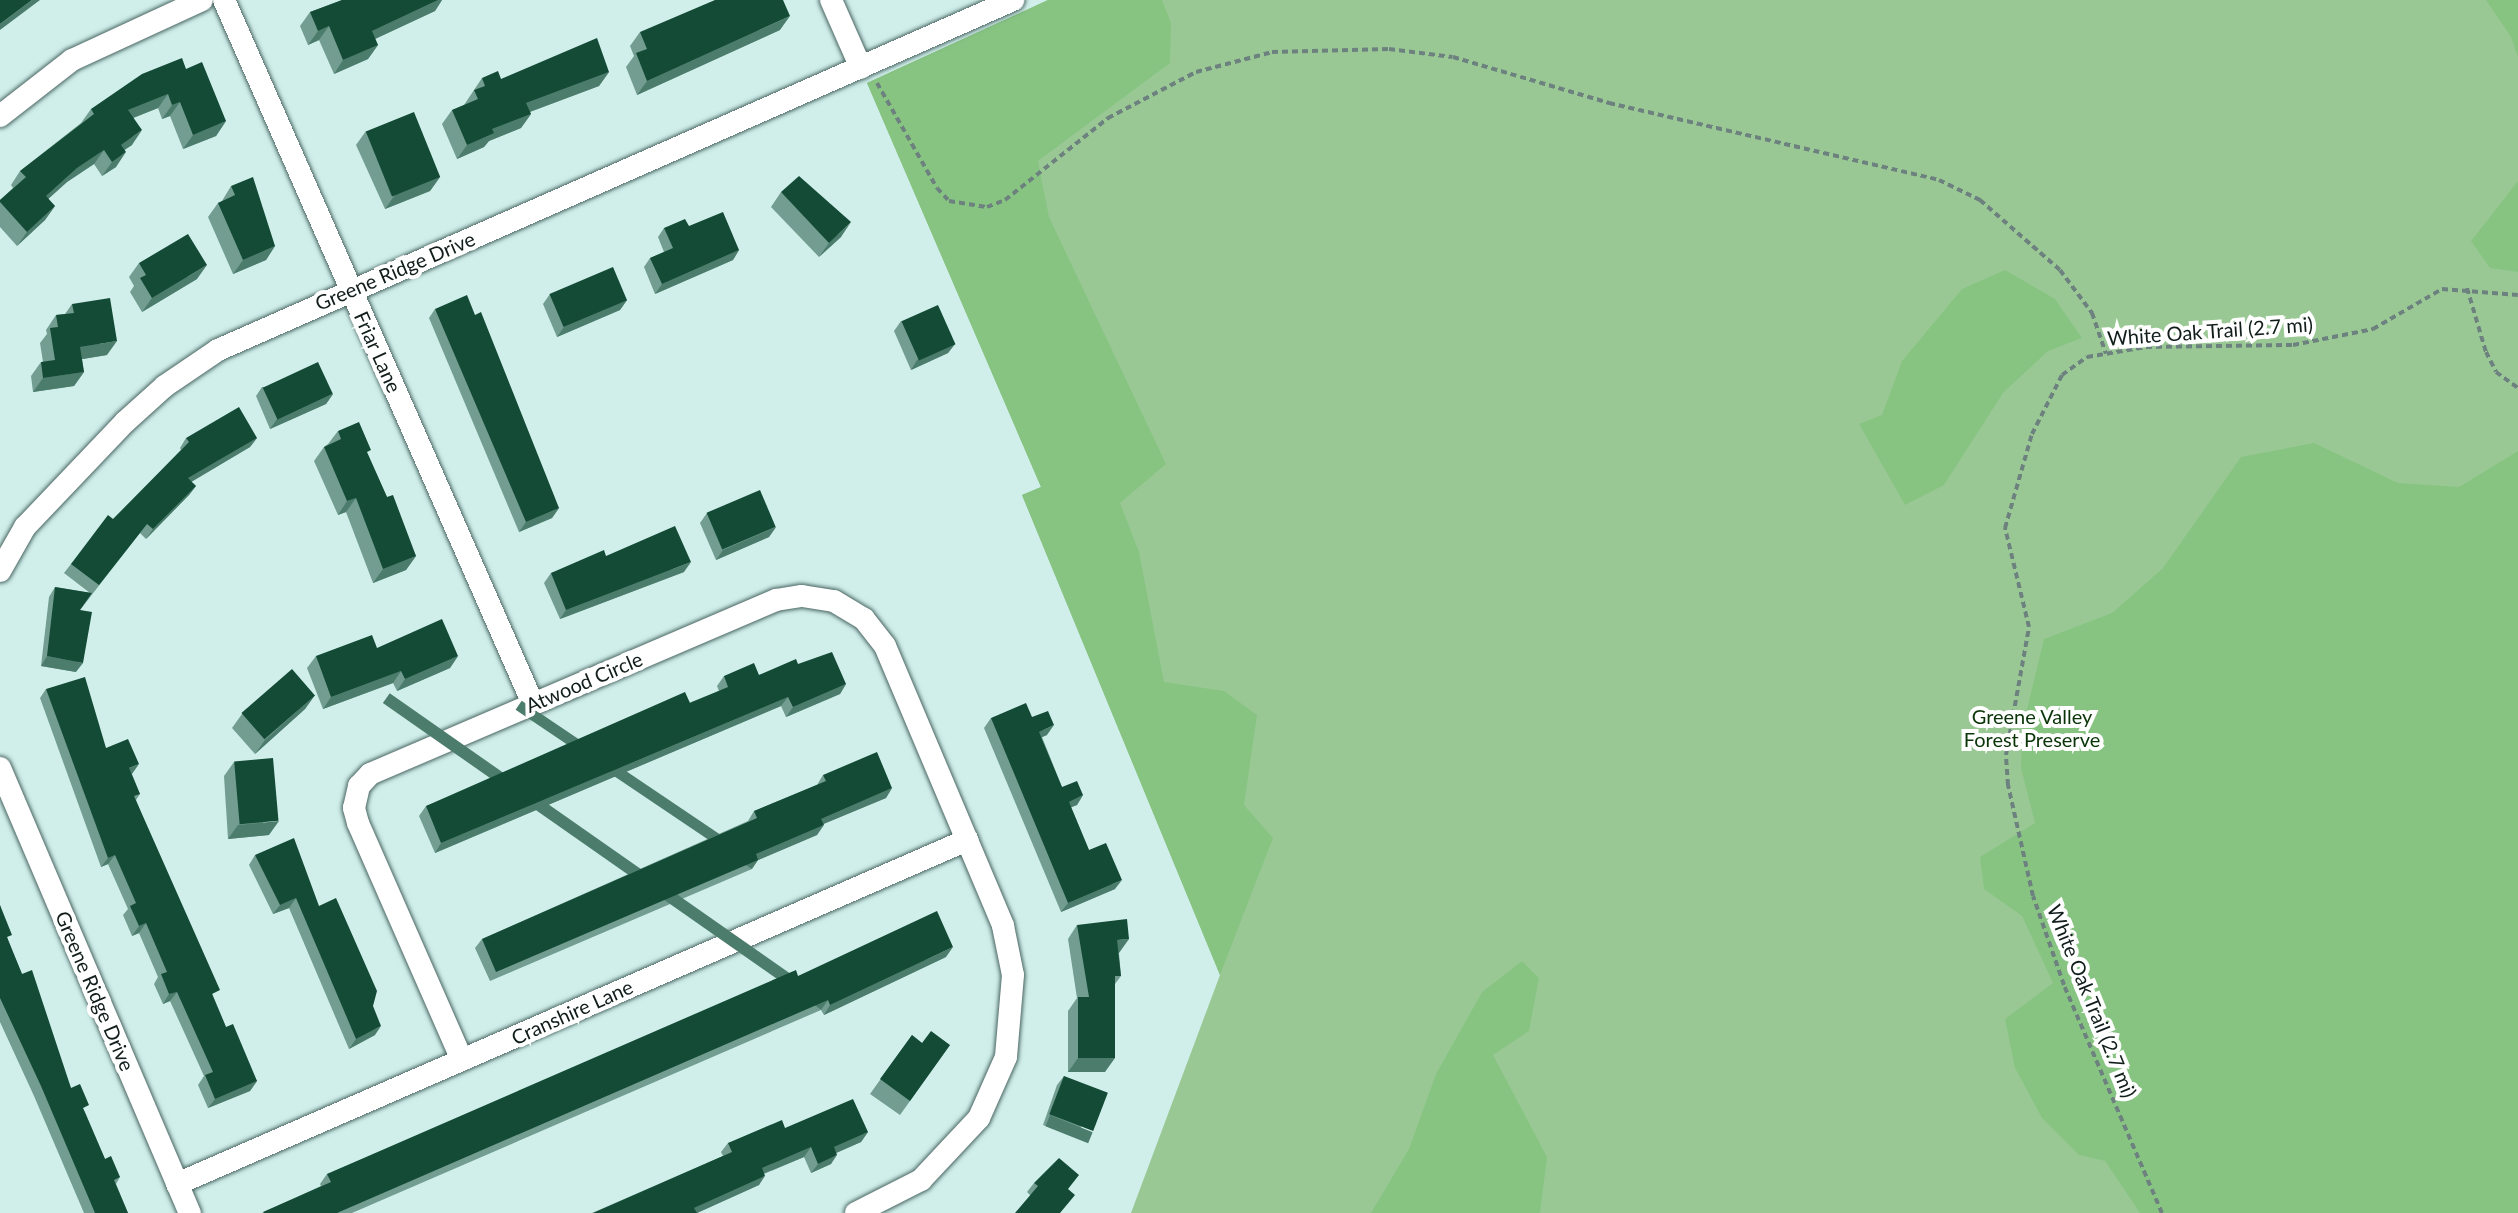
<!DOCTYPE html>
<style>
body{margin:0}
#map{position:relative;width:2518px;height:1213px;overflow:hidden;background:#d0efeb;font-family:Lato,sans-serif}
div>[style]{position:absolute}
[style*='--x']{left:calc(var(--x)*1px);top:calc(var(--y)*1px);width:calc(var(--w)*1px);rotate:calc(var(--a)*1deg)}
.green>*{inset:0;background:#9ac895}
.forest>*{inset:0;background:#87c482}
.path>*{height:4px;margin-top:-2px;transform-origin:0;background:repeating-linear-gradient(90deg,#6d827f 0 6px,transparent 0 10px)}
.roads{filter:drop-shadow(0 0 2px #496561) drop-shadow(0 0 2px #496561)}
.minor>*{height:22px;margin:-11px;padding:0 11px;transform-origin:11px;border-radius:11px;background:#fff}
.wall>*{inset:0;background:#729d90}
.shaded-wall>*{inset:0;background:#4c7c6c;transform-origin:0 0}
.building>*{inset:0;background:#144b36;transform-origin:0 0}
span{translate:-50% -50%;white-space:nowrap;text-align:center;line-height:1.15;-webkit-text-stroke:8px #fff;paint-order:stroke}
.street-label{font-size:20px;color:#111d1b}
.park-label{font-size:20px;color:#0a3508}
</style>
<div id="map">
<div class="green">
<div style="clip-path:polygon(1048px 0,2518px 0,2518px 1213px,1131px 1213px,1220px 975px,1022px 495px,1041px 487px,867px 83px)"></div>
</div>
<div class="forest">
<div style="clip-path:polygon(1048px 0,1162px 0,1171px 23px,1170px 63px,1038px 161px,1049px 217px,1166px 464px,1120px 503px,1139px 552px,1164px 682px,1224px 691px,1257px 715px,1244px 805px,1273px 838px,1220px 975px,1022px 495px,1041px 487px,867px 83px)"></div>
<div style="clip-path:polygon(2486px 0,2518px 0,2518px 57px,2511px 37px)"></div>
<div style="clip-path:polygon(2518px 181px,2518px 272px,2490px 268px,2471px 241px)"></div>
<div style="clip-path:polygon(2005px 270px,2055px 299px,2082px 338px,2048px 351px,2003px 393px,1944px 485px,1905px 505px,1859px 424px,1882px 415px,1902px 361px,1962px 289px)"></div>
<div style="clip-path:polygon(2314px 443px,2398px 483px,2459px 487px,2518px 451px,2518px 1213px,2140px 1213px,2105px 1161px,2079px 1155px,2042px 1118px,2015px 1068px,2005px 1019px,2053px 983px,2022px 916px,1984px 889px,1980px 857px,2035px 823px,2021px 768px,2022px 730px,2044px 639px,2112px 613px,2163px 568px,2241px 457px)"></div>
<div style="clip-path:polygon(1522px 961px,1539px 978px,1529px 1031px,1493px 1055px,1547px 1157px,1540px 1213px,1371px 1213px,1409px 1149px,1436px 1074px,1482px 992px)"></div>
</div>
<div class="path">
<div style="--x:877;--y:83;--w:121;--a:60.3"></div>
<div style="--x:937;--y:188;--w:18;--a:47"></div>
<div style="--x:949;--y:201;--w:38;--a:9"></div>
<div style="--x:987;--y:207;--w:19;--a:-21"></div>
<div style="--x:1005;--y:200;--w:132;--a:-38.5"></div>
<div style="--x:1108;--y:118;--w:99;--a:-27.6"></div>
<div style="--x:1196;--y:72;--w:79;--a:-14.7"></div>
<div style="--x:1272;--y:52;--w:117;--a:-1.5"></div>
<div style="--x:1389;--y:49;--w:64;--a:7.1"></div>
<div style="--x:1453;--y:57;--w:163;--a:16.4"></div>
<div style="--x:1609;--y:103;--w:339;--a:13.1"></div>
<div style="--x:1939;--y:180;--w:46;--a:26"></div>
<div style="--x:1980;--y:200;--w:106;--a:41.2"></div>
<div style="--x:2060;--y:270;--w:54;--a:53.3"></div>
<div style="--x:2092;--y:313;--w:43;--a:71.1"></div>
<div style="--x:2467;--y:288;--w:67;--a:73.5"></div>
<div style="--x:2486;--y:352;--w:22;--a:63"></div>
<div style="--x:2496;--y:372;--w:27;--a:36"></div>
<div style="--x:2162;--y:1213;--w:248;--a:-113.3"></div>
<div style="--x:2064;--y:985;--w:94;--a:-109.2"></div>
<div style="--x:2033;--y:896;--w:114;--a:-102.7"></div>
<div style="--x:2008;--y:785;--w:30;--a:-94"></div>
<div style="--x:2006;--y:755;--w:130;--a:-79.8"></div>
<div style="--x:2029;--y:627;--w:102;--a:-103.6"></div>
<div style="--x:2005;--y:528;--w:98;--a:-74"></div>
<div style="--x:2032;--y:434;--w:66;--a:-63"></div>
<div style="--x:2062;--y:375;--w:31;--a:-36"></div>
<div style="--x:2087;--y:357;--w:60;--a:-9.6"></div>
<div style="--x:2146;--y:347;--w:147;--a:-0.8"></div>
<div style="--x:2293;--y:345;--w:82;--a:-11.3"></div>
<div style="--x:2373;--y:329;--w:80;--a:-30.1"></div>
<div style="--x:2442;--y:289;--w:76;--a:4.5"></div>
</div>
<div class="roads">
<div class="minor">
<div style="--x:224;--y:0;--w:769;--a:66.3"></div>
<div style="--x:831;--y:0;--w:74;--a:66.2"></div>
<div style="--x:0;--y:116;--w:91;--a:-37.9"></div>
<div style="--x:72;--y:60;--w:143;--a:-24.8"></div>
<div style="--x:0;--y:571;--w:51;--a:-60.4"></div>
<div style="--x:25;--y:527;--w:145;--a:-46.4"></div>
<div style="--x:125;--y:422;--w:54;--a:-42"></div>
<div style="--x:165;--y:386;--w:64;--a:-34.2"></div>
<div style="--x:218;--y:350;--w:869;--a:-23.76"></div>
<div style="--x:0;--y:768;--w:484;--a:66.9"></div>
<div style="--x:462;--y:1060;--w:259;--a:-113.7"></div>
<div style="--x:358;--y:823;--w:16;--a:-105"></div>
<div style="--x:354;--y:808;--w:23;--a:-77"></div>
<div style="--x:359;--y:786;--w:16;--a:-47"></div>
<div style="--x:370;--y:774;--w:442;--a:-23.2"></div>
<div style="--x:776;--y:600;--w:26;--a:-9"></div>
<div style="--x:802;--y:596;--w:32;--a:9"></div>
<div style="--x:834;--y:601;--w:35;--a:31"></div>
<div style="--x:864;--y:619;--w:34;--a:52"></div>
<div style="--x:885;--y:646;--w:304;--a:67.1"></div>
<div style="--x:1003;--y:926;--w:50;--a:78.5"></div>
<div style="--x:1013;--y:975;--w:82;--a:94.9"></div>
<div style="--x:1006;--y:1057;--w:67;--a:113.9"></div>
<div style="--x:979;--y:1118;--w:85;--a:133.1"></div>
<div style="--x:921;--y:1180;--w:73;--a:153.1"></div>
<div style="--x:177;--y:1184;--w:862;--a:-23.53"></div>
</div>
</div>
<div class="wall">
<div style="clip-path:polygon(342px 0,442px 0,435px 11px,375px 39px,378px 45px,368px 59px,334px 74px,319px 40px,308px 45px,300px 26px,310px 12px)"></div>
<div style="clip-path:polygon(780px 30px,637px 95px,626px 67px,634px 56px,630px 46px,640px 32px)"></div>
<div style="clip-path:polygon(186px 69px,226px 121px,216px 136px,183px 149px,170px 116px,162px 119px,158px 108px,133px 118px,132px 145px,124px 150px,116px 167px,102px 176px,94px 164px,67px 182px,48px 199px,55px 206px,45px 220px,17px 246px,0 227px,0 200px,13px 188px,11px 185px,20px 171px,81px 123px,91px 109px)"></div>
<div style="clip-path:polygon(609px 72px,599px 86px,530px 112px,531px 114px,521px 128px,489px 141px,484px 147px,457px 159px,442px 124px,452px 110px,464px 105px,482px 78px,501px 79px)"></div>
<div style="clip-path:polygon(366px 131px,440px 177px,430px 191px,385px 209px,356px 145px)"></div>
<div style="clip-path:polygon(231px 186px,275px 246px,266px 260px,233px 274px,208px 217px,218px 203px,222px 201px)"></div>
<div style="clip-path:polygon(781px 192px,841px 237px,819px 257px,771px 207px)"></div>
<div style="clip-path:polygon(689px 226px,739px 250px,733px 260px,655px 294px,644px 267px,650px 258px,664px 252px,658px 237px,664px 228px)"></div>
<div style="clip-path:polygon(139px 263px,197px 279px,142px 312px,130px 292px,134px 286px,129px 277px)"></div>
<div style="clip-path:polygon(550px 294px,627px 300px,620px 310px,557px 337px,543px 304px)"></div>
<div style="clip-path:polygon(72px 304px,107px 355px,82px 359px,84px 372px,74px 386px,33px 392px,31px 376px,41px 362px,43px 362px,40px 343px,47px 334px,46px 330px,56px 315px,65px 314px)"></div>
<div style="clip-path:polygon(435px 309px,559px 508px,552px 518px,519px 532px,429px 318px)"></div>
<div style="clip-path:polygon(901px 321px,955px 344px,948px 353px,911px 370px,894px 331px)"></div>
<div style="clip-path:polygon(262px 387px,333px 394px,326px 404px,270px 429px,256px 396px)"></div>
<div style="clip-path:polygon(338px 431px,368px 455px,387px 497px,416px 556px,406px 570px,373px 583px,346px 512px,338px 515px,314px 461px,324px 447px,328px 444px)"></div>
<div style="clip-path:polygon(186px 438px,257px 438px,250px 447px,191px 482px,196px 486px,189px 495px,146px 539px,140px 533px,80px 610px,76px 672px,41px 666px,49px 597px,55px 587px,90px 593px,64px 573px,71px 564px,181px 450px,180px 448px)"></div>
<div style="clip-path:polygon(707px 513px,776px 527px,769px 537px,716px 560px,700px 523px)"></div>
<div style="clip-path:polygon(606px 556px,684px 572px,560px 619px,544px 583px,551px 573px)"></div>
<div style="clip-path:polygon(377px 648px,458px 656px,450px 668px,397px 691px,393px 683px,323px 709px,307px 668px,316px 656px)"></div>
<div style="clip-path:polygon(798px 664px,846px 684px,840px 694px,786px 717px,781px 706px,435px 853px,419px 816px,426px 806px,719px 691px,717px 686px,724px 676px,759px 675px)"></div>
<div style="clip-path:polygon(46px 689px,132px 774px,140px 794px,136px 800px,214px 998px,226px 1027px,257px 1081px,250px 1091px,208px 1108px,198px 1085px,204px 1076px,170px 1001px,163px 1004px,154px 984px,158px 977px,139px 933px,132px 936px,123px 915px,128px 909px,108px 864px,101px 867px,40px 698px)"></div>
<div style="clip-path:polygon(315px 695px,305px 709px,255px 754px,232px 728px,242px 714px)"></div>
<div style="clip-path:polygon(1032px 717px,1047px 735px,1042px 737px,1062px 787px,1083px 795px,1077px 805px,1071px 807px,1089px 850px,1115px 889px,1061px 912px,984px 728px,991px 718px)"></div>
<div style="clip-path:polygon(234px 762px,269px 835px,228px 839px,224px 776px)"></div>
<div style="clip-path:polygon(823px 775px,892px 788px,886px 798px,823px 824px,817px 835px,758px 860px,752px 869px,490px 981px,475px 948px,482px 939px,748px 821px,754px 811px,817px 785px)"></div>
<div style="clip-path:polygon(255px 855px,319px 906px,373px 1006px,375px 1035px,349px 1049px,289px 908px,273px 914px,249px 865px)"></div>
<div style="clip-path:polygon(0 905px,8px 941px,71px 1088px,85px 1112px,105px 1159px,120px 1177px,116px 1184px,128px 1213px,84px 1213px,34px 1096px,0 1022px)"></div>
<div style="clip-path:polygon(1077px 925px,1119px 953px,1121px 976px,1115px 984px,1105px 1072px,1068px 1072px,1068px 1011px,1077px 998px,1068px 939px)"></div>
<div style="clip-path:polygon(946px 957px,824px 1015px,821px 1010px,352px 1213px,262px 1213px,321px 1186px,320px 1184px,327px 1174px,798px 976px)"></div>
<div style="clip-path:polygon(912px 1035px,922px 1043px,950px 1045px,900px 1115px,870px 1094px)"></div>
<div style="clip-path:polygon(1064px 1076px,1086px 1142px,1043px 1125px,1057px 1085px)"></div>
<div style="clip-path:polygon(785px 1128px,868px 1132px,861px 1142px,836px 1153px,831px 1164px,811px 1173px,804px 1157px,764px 1174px,759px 1185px,697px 1213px,592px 1213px,723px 1156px,721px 1152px,728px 1143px)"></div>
<div style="clip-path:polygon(1034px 1183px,1069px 1190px,1068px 1204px,1030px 1195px,1027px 1192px)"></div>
</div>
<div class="shaded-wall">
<div style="clip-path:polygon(32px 0,40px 0,0 30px,0 24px)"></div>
<div style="clip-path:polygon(438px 0,442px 0,435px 11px,362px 45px,372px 31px)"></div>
<div style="clip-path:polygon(790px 16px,780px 30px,637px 95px,647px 81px)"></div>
<div style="clip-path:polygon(329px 26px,319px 40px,308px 45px,318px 31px)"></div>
<div style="clip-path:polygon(378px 45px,368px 59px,334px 74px,343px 60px)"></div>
<div style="clip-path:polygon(609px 72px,599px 86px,516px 117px,526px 103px)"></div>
<div style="clip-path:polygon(168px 94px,158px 108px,118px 124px,128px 110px)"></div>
<div style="clip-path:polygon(180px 102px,170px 116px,162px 119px,172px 105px)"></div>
<div style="clip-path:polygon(531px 114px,521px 128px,489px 141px,484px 147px,457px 159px,467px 145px,492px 129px)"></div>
<div style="clip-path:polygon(226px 121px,216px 136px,183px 149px,193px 135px)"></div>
<div style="clip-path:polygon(142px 130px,132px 145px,111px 159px,121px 145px)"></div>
<div style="clip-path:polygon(104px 150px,94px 164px,67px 182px,36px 210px,46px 196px,77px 168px)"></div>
<div style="clip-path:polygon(126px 152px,116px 167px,102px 176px,112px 162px)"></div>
<div style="clip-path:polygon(440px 177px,430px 191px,385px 209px,395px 195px)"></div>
<div style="clip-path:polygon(55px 206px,45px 220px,17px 246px,27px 232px)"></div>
<div style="clip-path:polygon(851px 222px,841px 237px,819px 257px,829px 243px)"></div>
<div style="clip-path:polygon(275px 246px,266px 260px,233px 274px,243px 260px)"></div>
<div style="clip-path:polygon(739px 250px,733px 260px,655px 294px,662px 284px)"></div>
<div style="clip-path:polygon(207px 265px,197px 279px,142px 312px,152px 298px)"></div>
<div style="clip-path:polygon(627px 300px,620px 310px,557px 337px,564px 327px)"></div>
<div style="clip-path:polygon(117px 341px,107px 355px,71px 361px,80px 347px)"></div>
<div style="clip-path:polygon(955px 344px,948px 353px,911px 370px,917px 360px)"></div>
<div style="clip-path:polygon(84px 372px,74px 386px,33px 392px,43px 378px)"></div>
<div style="clip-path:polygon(333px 394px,326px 404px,270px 429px,277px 419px)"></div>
<div style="clip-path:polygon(257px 438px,250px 447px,181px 488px,188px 478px)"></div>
<div style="clip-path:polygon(196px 486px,189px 495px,146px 539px,153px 529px)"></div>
<div style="clip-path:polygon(356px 498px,346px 512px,338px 515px,347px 501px)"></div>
<div style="clip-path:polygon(559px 508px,552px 518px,519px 532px,526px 522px)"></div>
<div style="clip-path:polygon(776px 527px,769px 537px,716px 560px,723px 550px)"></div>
<div style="clip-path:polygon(416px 556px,406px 570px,373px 583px,383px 569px)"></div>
<div style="clip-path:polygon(691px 562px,684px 572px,560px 619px,566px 610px)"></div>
<div style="clip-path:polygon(47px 656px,83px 663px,76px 672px,41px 666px)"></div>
<div style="clip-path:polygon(458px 656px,450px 668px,397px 691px,405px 679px)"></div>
<div style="clip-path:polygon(401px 671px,393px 683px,323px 709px,331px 697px)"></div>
<div style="clip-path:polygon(846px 684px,840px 694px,786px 717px,793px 707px)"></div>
<div style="clip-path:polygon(315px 695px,305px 709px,255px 754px,265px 740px)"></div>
<div style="clip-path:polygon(788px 697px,781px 706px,435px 853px,441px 843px)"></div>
<div style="clip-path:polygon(1054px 725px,1047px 735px,1033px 741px,1039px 732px)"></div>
<div style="clip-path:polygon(139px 764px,132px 774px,123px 778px,129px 768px)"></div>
<div style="clip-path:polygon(892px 788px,886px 798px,814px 828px,821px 819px)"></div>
<div style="clip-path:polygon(1083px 795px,1077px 805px,1062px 811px,1069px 802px)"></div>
<div style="clip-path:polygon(279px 821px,269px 835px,228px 839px,238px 825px)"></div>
<div style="clip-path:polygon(824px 825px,817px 835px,749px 864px,756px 854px)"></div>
<div style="clip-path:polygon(115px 855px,108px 864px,101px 867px,108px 858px)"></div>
<div style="left:758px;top:860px;width:11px;height:285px;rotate:124deg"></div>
<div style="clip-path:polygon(1122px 880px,1115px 889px,1061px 912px,1068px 903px)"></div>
<div style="clip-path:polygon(296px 898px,289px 908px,273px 914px,280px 905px)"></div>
<div style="clip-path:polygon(146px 923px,139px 933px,132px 936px,139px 926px)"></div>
<div style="clip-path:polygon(1129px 939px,1119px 953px,1107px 954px,1117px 940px)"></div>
<div style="clip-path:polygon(953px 947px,946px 957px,824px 1015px,830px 1005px)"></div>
<div style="clip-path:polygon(177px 992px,170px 1001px,163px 1004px,169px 994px)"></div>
<div style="left:828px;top:1000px;width:12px;height:535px;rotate:125deg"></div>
<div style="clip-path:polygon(381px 1026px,375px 1035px,349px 1049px,356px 1039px)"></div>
<div style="clip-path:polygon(1078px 1058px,1115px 1058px,1105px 1072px,1068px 1072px)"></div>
<div style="clip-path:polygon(257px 1081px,250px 1091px,208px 1108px,215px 1099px)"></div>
<div style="left:1050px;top:1115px;width:46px;height:12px;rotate:22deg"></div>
<div style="clip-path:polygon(868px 1132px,861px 1142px,827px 1157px,834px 1147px)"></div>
<div style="clip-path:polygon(811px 1147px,804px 1157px,755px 1177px,762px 1168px)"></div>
<div style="clip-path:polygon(837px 1155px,831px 1164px,811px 1173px,818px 1164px)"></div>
<div style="clip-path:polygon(765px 1176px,759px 1185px,697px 1213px,691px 1213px,694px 1208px)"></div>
</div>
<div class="building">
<div style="clip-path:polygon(0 0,32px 0,0 24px)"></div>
<div style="clip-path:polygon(342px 0,438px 0,372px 31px,378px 45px,343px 60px,329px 26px,318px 31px,310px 12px)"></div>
<div style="clip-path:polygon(715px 0,783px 0,790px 16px,647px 81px,636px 53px,647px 49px,640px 32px)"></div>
<div style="clip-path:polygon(597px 38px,609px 72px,526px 103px,531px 114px,492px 129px,494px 133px,467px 145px,452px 110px,478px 99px,474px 90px,485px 86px,482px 78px,498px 71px,501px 79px)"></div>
<div style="clip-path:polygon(182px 58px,186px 69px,202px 62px,226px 121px,193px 135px,180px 102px,172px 105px,168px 94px,128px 110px,142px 130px,121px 145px,126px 152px,112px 162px,104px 150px,77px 168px,46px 196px,55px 206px,27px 232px,0 202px,0 200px,26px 177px,20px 171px,94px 114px,91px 109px,142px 74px)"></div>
<div style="left:414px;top:112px;width:70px;height:52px;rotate:68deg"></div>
<div style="clip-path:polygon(799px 176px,851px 222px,829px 243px,781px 192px)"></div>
<div style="clip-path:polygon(253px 177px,275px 246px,243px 260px,218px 203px,235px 195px,231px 186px)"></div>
<div style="clip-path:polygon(723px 212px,739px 250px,662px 284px,650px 258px,673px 248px,664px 228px,685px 219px,689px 226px)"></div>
<div style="clip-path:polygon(188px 234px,207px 265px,152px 298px,140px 278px,146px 275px,139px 263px)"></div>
<div style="left:613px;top:267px;width:36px;height:69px;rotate:67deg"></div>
<div style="clip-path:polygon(467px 295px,475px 315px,481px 312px,559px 508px,526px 522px,435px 309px)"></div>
<div style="clip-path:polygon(110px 298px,117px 341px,80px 347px,84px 372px,43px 378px,41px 362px,55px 360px,50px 328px,58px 327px,56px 315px,74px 313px,72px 304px)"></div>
<div style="left:938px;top:305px;width:43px;height:40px;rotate:66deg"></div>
<div style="left:318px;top:362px;width:35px;height:61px;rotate:65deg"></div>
<div style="clip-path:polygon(239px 407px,257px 438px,188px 478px,196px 486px,153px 529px,147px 524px,99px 585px,71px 564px,108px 515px,113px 519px,189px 442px,186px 438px)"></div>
<div style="clip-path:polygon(359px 422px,371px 450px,367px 452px,387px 497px,393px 495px,416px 556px,383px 569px,356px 498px,347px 501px,324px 447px,341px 439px,338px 431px)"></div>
<div style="left:760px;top:490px;width:40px;height:58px;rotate:67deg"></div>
<div style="clip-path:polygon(675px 526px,691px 562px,566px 610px,551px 573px,604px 550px,606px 556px)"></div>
<div style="clip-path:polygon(55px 587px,92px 593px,80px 610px,92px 612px,83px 663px,47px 656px)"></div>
<div style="clip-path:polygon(442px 619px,458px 656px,405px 679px,401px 671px,331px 697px,316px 656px,372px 635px,377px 648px)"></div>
<div style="clip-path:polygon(832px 652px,846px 684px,793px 707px,788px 697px,441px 843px,426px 806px,685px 692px,690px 703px,728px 687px,724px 676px,754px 663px,759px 675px,796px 659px,798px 664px)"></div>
<div style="left:292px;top:669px;width:35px;height:67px;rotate:49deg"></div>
<div style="clip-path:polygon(85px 677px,106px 748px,128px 739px,139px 764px,129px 768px,140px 794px,134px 796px,220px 990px,212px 994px,226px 1027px,233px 1024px,257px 1081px,215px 1099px,205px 1075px,213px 1072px,177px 992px,169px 994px,161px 974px,167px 972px,146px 923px,139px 926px,130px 906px,136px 903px,115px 855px,108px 858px,46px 689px)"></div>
<div style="clip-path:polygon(1026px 703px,1032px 717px,1048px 711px,1054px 725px,1039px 732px,1062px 787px,1077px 781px,1083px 795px,1069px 802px,1089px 850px,1106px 843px,1122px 880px,1068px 903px,991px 718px)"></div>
<div style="clip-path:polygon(877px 752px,892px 788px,821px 819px,824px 825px,756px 854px,758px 860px,496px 972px,482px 939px,757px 818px,754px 811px,826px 781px,823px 775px)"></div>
<div style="left:273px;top:758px;width:63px;height:39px;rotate:85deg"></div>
<div style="clip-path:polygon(294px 838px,319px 906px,336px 898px,377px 991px,373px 1006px,381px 1026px,356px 1039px,296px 898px,280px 905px,255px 855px)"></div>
<div style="clip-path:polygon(0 905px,12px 935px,7px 937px,22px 974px,32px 970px,71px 1088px,80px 1084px,89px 1105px,83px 1108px,105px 1159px,111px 1156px,120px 1177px,114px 1180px,128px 1213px,95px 1213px,41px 1086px,0 998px)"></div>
<div style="clip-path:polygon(937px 911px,953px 947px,830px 1005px,828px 1000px,337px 1213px,264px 1213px,263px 1212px,331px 1182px,327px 1174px,796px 970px,798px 976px)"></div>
<div style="clip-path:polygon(1127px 919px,1129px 939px,1117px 940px,1121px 976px,1115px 976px,1115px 1058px,1078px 1058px,1078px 997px,1089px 997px,1077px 925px)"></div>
<div style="clip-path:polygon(931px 1031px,950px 1045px,910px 1101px,880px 1079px,912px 1035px,922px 1043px)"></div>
<div style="left:1064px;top:1076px;width:47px;height:41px;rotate:21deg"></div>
<div style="clip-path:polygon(853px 1099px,868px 1132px,834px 1147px,837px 1155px,818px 1164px,811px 1147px,762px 1168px,765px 1176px,694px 1208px,697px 1213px,593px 1213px,732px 1152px,728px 1143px,782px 1120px,785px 1128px)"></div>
<div style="clip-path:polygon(1059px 1158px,1079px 1175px,1068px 1189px,1075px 1195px,1060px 1213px,1015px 1213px,1038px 1186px,1034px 1183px)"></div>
</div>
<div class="street-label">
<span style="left:395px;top:271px;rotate:-23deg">Greene Ridge Drive</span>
<span style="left:2210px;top:331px;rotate:-4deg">White Oak Trail (2.7 mi)</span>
<span style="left:378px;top:352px;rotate:66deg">Friar Lane</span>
<span style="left:584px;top:682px;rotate:-23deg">Atwood Circle</span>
<span style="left:95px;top:991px;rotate:67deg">Greene Ridge Drive</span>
<span style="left:2092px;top:1001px;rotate:68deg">White Oak Trail (2.7 mi)</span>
<span style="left:572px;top:1012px;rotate:-24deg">Cranshire Lane</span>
</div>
<div class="park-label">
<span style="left:2032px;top:728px">Greene Valley<br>Forest Preserve</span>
</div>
</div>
